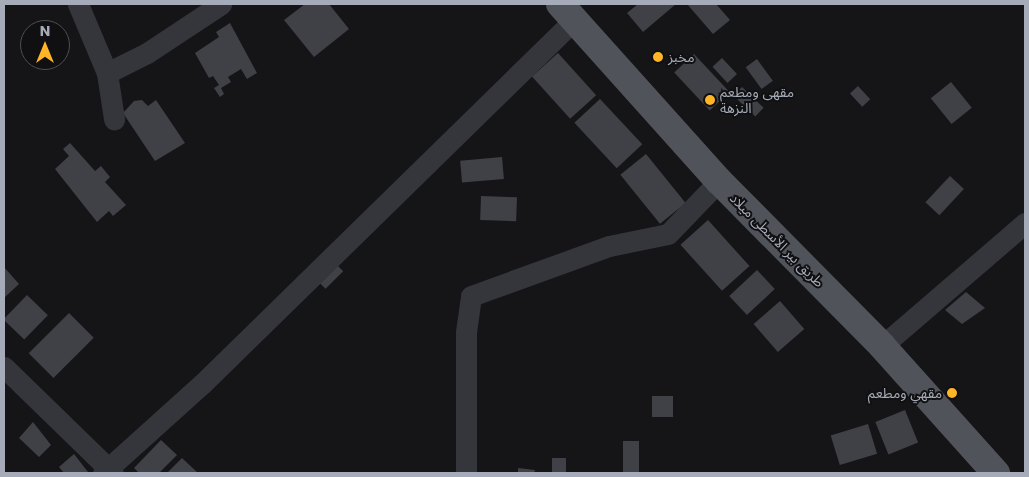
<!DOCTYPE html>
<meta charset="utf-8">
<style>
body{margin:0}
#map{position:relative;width:1029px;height:477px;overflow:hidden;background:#151517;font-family:Poppins,"Noto Sans Arabic",sans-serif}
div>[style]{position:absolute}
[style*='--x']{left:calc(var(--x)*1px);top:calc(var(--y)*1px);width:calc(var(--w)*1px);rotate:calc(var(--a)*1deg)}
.building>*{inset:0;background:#404147;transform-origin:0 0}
.minor>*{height:21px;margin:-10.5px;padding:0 10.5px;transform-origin:10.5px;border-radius:10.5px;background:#35363c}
.major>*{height:28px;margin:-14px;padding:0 14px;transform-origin:14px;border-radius:14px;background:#51535b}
.dots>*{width:14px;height:14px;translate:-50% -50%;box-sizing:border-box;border:2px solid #101012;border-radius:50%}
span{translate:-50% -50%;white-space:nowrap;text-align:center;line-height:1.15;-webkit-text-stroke:4px #101012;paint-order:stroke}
.poi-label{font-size:14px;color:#a5abb8}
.left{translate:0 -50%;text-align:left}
.right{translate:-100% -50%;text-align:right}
.street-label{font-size:14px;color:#a5abb8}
.frame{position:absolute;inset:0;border:5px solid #a5abb8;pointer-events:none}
.north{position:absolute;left:20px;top:20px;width:50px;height:50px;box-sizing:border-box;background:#101012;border:1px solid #4c4e54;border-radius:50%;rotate:0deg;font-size:14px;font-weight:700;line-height:20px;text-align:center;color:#a5abb8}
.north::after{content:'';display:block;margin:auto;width:18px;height:22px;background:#ffb525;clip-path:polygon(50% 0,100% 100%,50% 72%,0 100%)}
</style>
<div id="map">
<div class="building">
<div style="clip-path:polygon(305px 4px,329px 4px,349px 29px,314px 57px,284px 20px)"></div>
<div style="clip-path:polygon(638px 4px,676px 4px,643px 32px,627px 13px)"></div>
<div style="clip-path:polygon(687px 4px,716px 4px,730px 20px,713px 34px)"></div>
<div style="clip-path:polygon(230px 23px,257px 73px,247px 79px,241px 69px,228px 77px,231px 82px,221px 88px,224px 94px,220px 97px,214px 88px,219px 85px,213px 76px,209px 78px,195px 53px,219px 37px,216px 32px)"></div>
<div style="left:558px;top:53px;width:57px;height:35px;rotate:48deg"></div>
<div style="left:694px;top:54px;width:52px;height:27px;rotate:47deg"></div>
<div style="left:722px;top:58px;width:22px;height:13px;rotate:47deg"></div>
<div style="left:757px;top:59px;width:27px;height:14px;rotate:54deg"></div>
<div style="left:951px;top:82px;width:33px;height:26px;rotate:51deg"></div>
<div style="left:858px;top:86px;width:18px;height:11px;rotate:47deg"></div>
<div style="left:742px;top:87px;width:30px;height:12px;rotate:44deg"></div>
<div style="left:600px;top:99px;width:62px;height:35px;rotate:47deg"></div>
<div style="clip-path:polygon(142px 100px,148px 106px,156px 100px,185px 143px,155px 161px,123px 113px,134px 101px)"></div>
<div style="clip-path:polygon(70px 143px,95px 171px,101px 166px,110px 177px,105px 182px,126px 205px,113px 216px,109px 211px,97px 222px,55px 169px,69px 156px,63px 149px)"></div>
<div style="left:646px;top:154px;width:63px;height:33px;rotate:51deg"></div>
<div style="left:502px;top:157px;width:22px;height:42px;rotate:85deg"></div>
<div style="left:950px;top:176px;width:19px;height:36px;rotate:43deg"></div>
<div style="left:481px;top:196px;width:36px;height:24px;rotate:2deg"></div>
<div style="left:708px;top:220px;width:62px;height:37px;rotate:48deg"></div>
<div style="left:334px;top:262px;width:13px;height:25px;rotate:45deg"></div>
<div style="clip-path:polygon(4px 267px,19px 284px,4px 298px)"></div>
<div style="left:757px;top:270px;width:26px;height:38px;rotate:47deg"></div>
<div style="clip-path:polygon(966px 292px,985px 308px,962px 324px,945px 310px)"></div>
<div style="left:27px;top:295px;width:29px;height:34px;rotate:44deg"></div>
<div style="left:780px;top:301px;width:37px;height:35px;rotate:49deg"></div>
<div style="left:69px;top:313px;width:35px;height:57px;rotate:45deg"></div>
<div style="left:652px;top:396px;width:21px;height:21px"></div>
<div style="left:905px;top:410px;width:35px;height:32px;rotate:68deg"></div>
<div style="clip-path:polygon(33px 422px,51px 445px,39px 457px,19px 438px)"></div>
<div style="left:868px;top:424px;width:31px;height:39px;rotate:73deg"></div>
<div style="clip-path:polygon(161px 440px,177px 455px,159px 473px,139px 473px,134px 468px)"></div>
<div style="left:623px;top:441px;width:16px;height:32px"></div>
<div style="clip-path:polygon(74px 454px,88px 472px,87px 473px,64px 473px,59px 467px)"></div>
<div style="clip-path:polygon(182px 458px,198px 473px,167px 473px)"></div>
<div style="left:552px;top:458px;width:14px;height:15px"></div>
<div style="clip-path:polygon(518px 468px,535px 470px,534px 473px,518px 473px)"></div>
</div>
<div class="minor">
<div style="--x:78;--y:4;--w:75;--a:67.2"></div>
<div style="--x:107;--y:73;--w:47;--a:81.3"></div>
<div style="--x:107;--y:73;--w:45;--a:-26.6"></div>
<div style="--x:147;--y:53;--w:89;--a:-33.5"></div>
<div style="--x:882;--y:346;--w:189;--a:-40.7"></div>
<div style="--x:4;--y:367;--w:152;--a:44.2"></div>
<div style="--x:103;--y:473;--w:133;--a:-42"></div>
<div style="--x:202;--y:384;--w:522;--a:-44.38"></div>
<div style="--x:466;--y:473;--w:141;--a:-90"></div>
<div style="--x:466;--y:332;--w:36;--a:-82"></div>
<div style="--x:471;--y:296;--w:147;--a:-19.9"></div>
<div style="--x:609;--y:246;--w:60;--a:-11.5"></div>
<div style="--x:668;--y:234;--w:74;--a:-46.1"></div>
</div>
<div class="major">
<div style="--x:560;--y:4;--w:238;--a:48.1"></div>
<div style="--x:719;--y:181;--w:232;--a:45.3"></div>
<div style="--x:882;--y:346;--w:171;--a:48.1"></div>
</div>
<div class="dots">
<div style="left:658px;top:57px;background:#ffb525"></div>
<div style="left:710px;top:100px;background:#ffb525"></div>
<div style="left:952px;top:393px;background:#ffb525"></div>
</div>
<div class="poi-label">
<span class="left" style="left:668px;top:57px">مخبز</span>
<span class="left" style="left:720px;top:100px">مقهى ومطعم<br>النزهة</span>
<span class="right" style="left:942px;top:393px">مقهي ومطعم</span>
</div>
<div class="street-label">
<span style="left:777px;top:240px;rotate:45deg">طريق بير الأسطى ميلاد</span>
</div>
<div class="frame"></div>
<div class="north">N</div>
</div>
